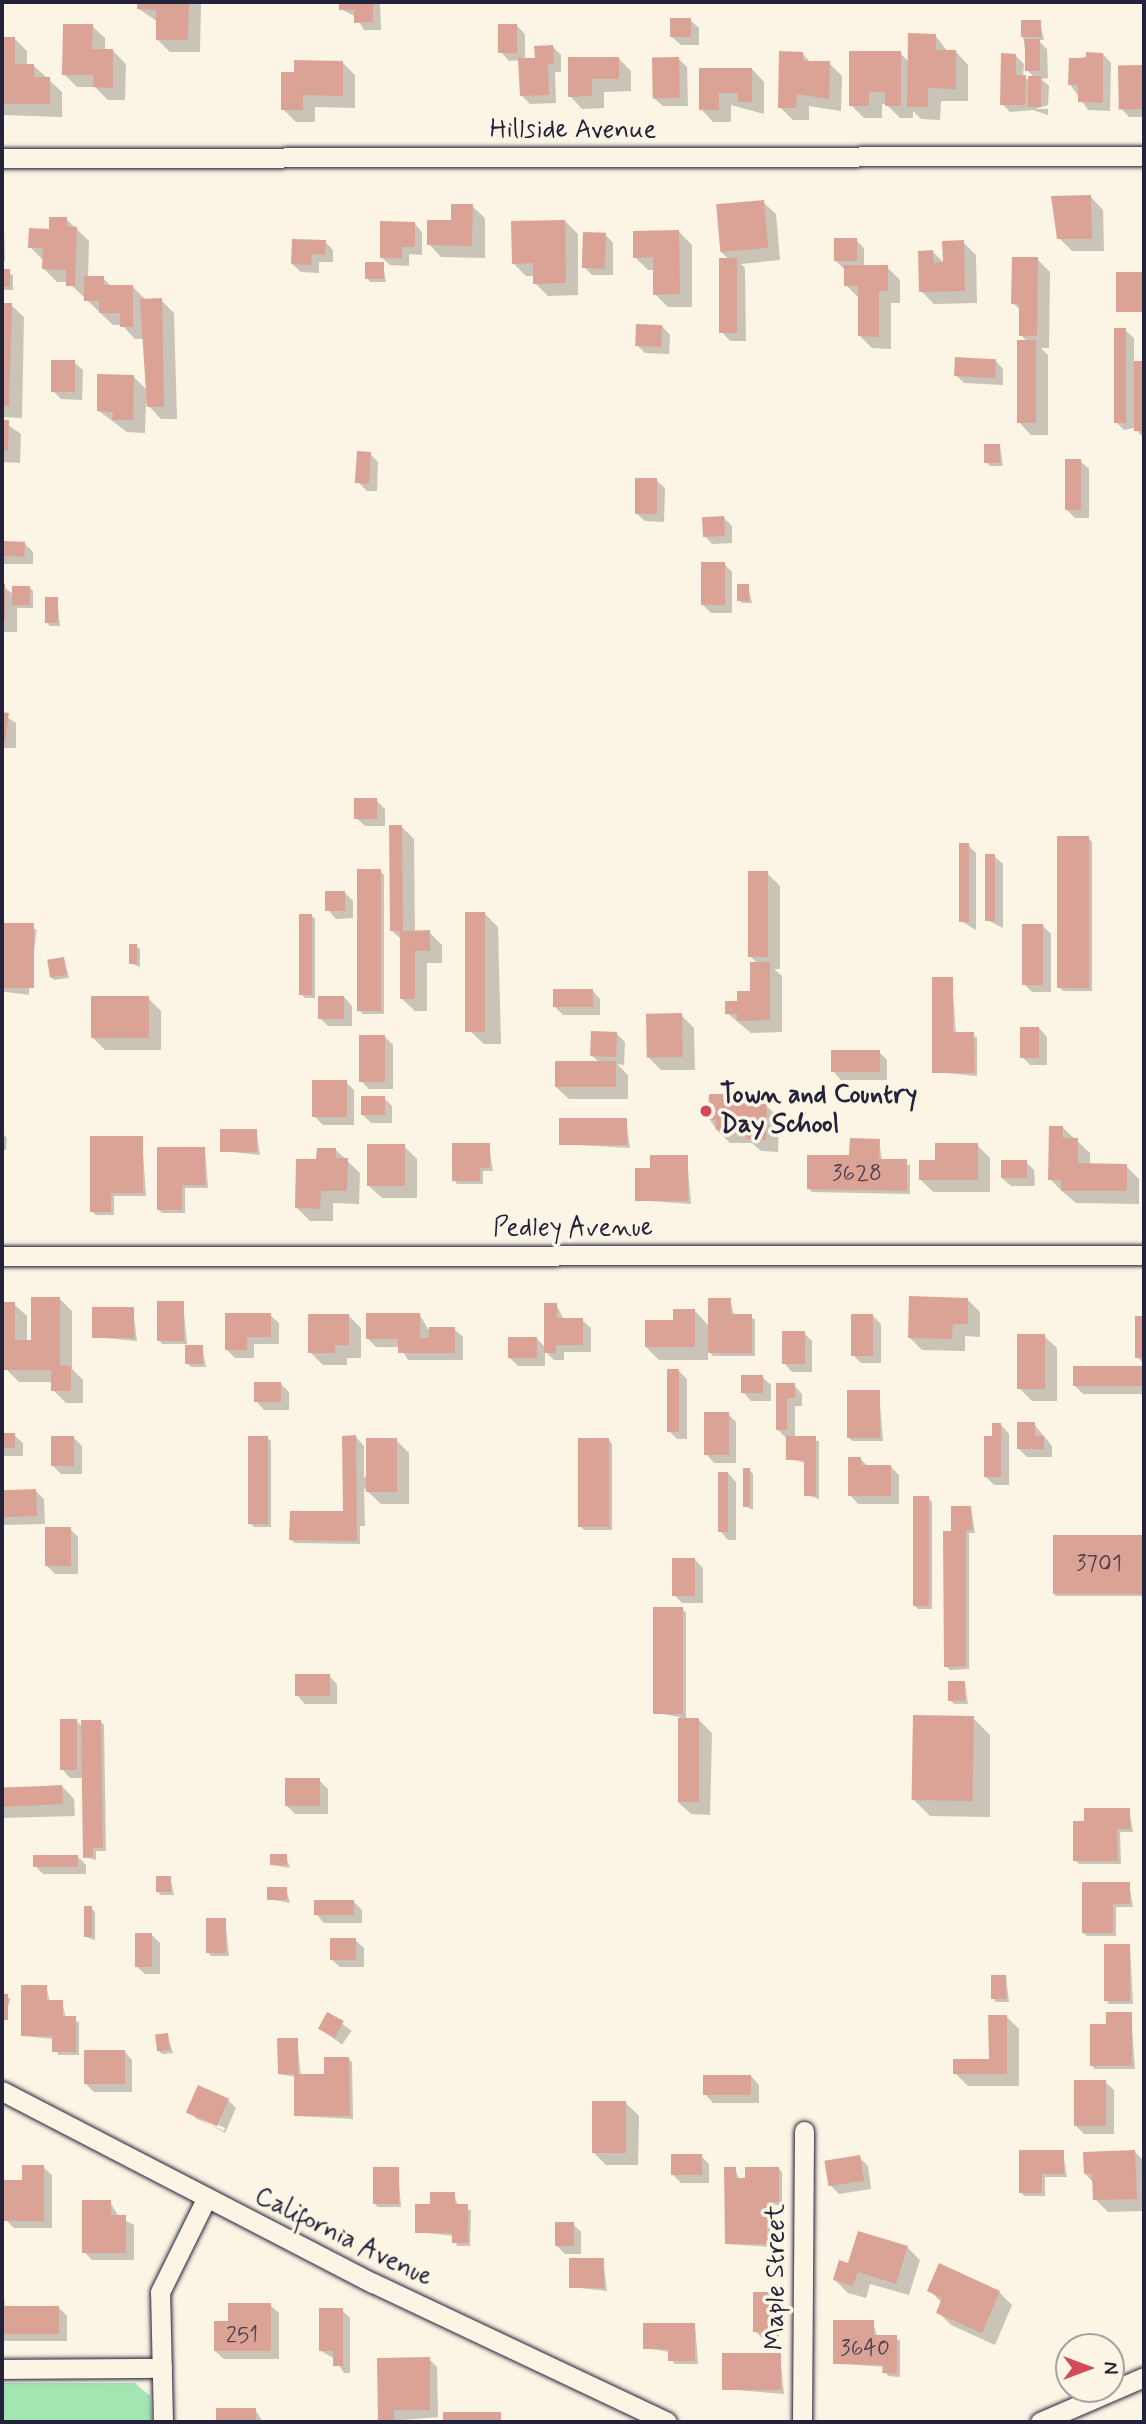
<!DOCTYPE html>
<style>
body{margin:0}
#map{position:relative;width:1146px;height:2424px;overflow:hidden;background:#fcf5e5;font-family:Mynerve,sans-serif}
div>[style]{position:absolute}
[style*='--x']{left:calc(var(--x)*1px);top:calc(var(--y)*1px);width:calc(var(--w)*1px);rotate:calc(var(--a)*1deg)}
.green>*{inset:0;background:#a3e6b2}
.shadow>*{inset:0;background:#0003;transform-origin:0 0}
.building>*{inset:0;background:#dba395;transform-origin:0 0}
.roads{filter:drop-shadow(0 0 2px #22223b) drop-shadow(0 0 2px #22223b)}
.minor>*{height:19px;margin:-9.5px;padding:0 9.5px;transform-origin:9.5px;border-radius:9.5px;background:#fcf5e5}
.dots>*{width:19px;height:19px;translate:-50% -50%;box-sizing:border-box;border:4px solid #fcf5e5;border-radius:50%}
span{translate:-50% -50%;white-space:nowrap;text-align:center;line-height:1.15;-webkit-text-stroke:7px #fcf5e5;paint-order:stroke}
.number-label{font-size:23px;color:#504252}
.number-label span{-webkit-text-stroke-width:0}
.street-label{font-size:26px;color:#22223b}
.poi-label{font-size:26px;color:#22223b;font-weight:700}
.left{translate:0 -50%;text-align:left}
.frame{position:absolute;inset:0;border:4px solid #22223b;pointer-events:none}
.north{position:absolute;left:1055px;top:2333px;width:70px;height:70px;box-sizing:border-box;background:#fcf5e5;border:2px solid #a5a1a1;border-radius:50%;rotate:90deg;font-size:19px;font-weight:700;line-height:28px;text-align:center;color:#22223b}
.north::after{content:'';display:block;margin:auto;width:24px;height:32px;background:#d1495b;clip-path:polygon(50% 0,100% 100%,50% 72%,0 100%)}
</style>
<div id="map">
<div class="green">
<div style="clip-path:polygon(2px 2383px,135px 2383px,150px 2396px,152px 2422px,2px 2422px)"></div>
</div>
<div class="shadow">
<div style="clip-path:polygon(139px 2px,201px 2px,200px 52px,170px 52px,157px 39px,158px 22px,139px 9px)"></div>
<div style="clip-path:polygon(341px 2px,380px 2px,381px 30px,364px 30px,356px 17px,341px 9px)"></div>
<div style="clip-path:polygon(690px 20px,699px 28px,699px 45px,681px 45px,672px 37px)"></div>
<div style="clip-path:polygon(1040px 22px,1044px 40px,1038px 40px,1047px 49px,1048px 78px,1041px 79px,1049px 86px,1048px 105px,1035px 109px,1048px 109px,1048px 115px,1033px 110px,1010px 112px,1002px 104px,1015px 55px,1024px 64px,1023px 77px,1030px 81px,1035px 78px,1028px 71px,1023px 36px)"></div>
<div style="clip-path:polygon(516px 25px,525px 34px,525px 60px,537px 60px,553px 47px,561px 55px,561px 72px,555px 72px,556px 103px,530px 104px,522px 96px,520px 60px,509px 61px,501px 52px)"></div>
<div style="clip-path:polygon(92px 26px,105px 38px,105px 51px,113px 51px,126px 64px,125px 100px,108px 100px,95px 87px,77px 87px,64px 74px)"></div>
<div style="clip-path:polygon(935px 35px,948px 52px,956px 52px,968px 65px,968px 101px,941px 101px,940px 120px,921px 119px,913px 111px,913px 118px,900px 118px,886px 104px,882px 104px,882px 118px,864px 118px,851px 105px,900px 53px,909px 62px)"></div>
<div style="clip-path:polygon(2px 38px,14px 38px,27px 51px,27px 65px,33px 65px,62px 92px,62px 117px,2px 115px)"></div>
<div style="clip-path:polygon(802px 53px,811px 63px,829px 63px,842px 76px,841px 111px,809px 106px,809px 120px,793px 120px,780px 107px)"></div>
<div style="clip-path:polygon(1103px 54px,1111px 63px,1110px 111px,1088px 110px,1070px 84px,1071px 59px)"></div>
<div style="clip-path:polygon(618px 58px,631px 71px,631px 91px,604px 92px,604px 108px,582px 109px,570px 96px)"></div>
<div style="clip-path:polygon(679px 59px,687px 67px,688px 106px,663px 106px,654px 98px)"></div>
<div style="clip-path:polygon(342px 62px,355px 75px,355px 108px,315px 107px,315px 122px,296px 122px,283px 109px)"></div>
<div style="clip-path:polygon(1141px 67px,1144px 117px,1129px 117px,1121px 108px)"></div>
<div style="clip-path:polygon(701px 69px,752px 69px,764px 82px,764px 114px,731px 105px,731px 122px,713px 122px,701px 109px)"></div>
<div style="clip-path:polygon(1091px 197px,1103px 210px,1104px 251px,1072px 251px,1059px 238px)"></div>
<div style="clip-path:polygon(763px 202px,776px 214px,780px 260px,741px 264px,745px 268px,746px 341px,730px 341px,722px 332px,730px 260px,721px 252px)"></div>
<div style="clip-path:polygon(472px 206px,485px 218px,485px 258px,441px 257px,429px 244px)"></div>
<div style="clip-path:polygon(66px 219px,89px 241px,88px 278px,103px 278px,111px 286px,132px 286px,146px 300px,161px 300px,174px 313px,177px 419px,161px 419px,146px 403px,145px 433px,127px 432px,99px 411px,133px 376px,148px 391px,145px 339px,135px 339px,122px 325px,113px 325px,68px 282px,57px 282px,44px 269px,44px 261px,30px 247px)"></div>
<div style="clip-path:polygon(565px 221px,578px 234px,578px 295px,548px 296px,535px 283px,535px 276px,526px 276px,513px 263px)"></div>
<div style="clip-path:polygon(414px 223px,422px 232px,422px 255px,409px 254px,409px 266px,390px 265px,381px 257px)"></div>
<div style="clip-path:polygon(2px 228px,4px 230px,5px 261px,2px 261px)"></div>
<div style="clip-path:polygon(679px 232px,692px 245px,692px 307px,668px 307px,655px 294px,655px 270px,648px 270px,635px 257px)"></div>
<div style="clip-path:polygon(605px 234px,613px 243px,613px 275px,592px 275px,584px 267px)"></div>
<div style="clip-path:polygon(856px 240px,864px 248px,864px 267px,887px 267px,900px 280px,900px 303px,891px 303px,891px 349px,872px 348px,860px 336px,860px 299px,846px 285px,844px 269px,836px 261px)"></div>
<div style="clip-path:polygon(325px 242px,333px 250px,333px 262px,319px 262px,319px 273px,301px 272px,292px 264px)"></div>
<div style="clip-path:polygon(963px 242px,976px 255px,977px 303px,934px 304px,921px 291px,933px 252px,945px 264px)"></div>
<div style="clip-path:polygon(1037px 259px,1050px 272px,1049px 348px,1041px 348px,1048px 355px,1048px 435px,1031px 435px,1019px 422px,1028px 342px,1021px 335px,1021px 311px,1013px 303px)"></div>
<div style="clip-path:polygon(383px 264px,386px 282px,370px 282px,367px 278px)"></div>
<div style="clip-path:polygon(2px 271px,13px 275px,13px 290px,2px 290px)"></div>
<div style="left:1118px;top:274px;width:26px;height:37px"></div>
<div style="clip-path:polygon(2px 304px,11px 305px,24px 317px,22px 418px,2px 417px)"></div>
<div style="clip-path:polygon(662px 326px,670px 335px,669px 354px,645px 353px,637px 345px)"></div>
<div style="clip-path:polygon(1125px 330px,1134px 338px,1134px 362px,1144px 362px,1144px 438px,1134px 428px,1124px 430px,1116px 422px)"></div>
<div style="clip-path:polygon(995px 360px,1003px 369px,1003px 385px,964px 383px,956px 375px)"></div>
<div style="clip-path:polygon(74px 362px,83px 370px,82px 400px,61px 399px,53px 391px)"></div>
<div style="clip-path:polygon(2px 421px,21px 434px,20px 463px,2px 462px)"></div>
<div style="clip-path:polygon(1000px 445px,1003px 466px,990px 466px,986px 462px)"></div>
<div style="clip-path:polygon(370px 454px,378px 462px,377px 491px,367px 491px,358px 482px)"></div>
<div style="clip-path:polygon(1080px 461px,1089px 469px,1089px 518px,1075px 518px,1067px 510px)"></div>
<div style="clip-path:polygon(656px 480px,665px 488px,664px 522px,645px 521px,636px 513px)"></div>
<div style="clip-path:polygon(724px 518px,732px 526px,732px 543px,712px 544px,704px 535px)"></div>
<div style="clip-path:polygon(2px 543px,24px 543px,33px 552px,33px 564px,2px 564px)"></div>
<div style="clip-path:polygon(724px 564px,732px 572px,732px 613px,711px 613px,702px 604px)"></div>
<div style="clip-path:polygon(2px 585px,14px 595px,30px 588px,33px 591px,33px 608px,17px 608px,17px 632px,2px 632px)"></div>
<div style="clip-path:polygon(748px 586px,752px 603px,742px 603px,739px 600px)"></div>
<div style="clip-path:polygon(57px 599px,60px 626px,50px 626px,46px 622px)"></div>
<div style="clip-path:polygon(2px 714px,16px 723px,16px 748px,2px 748px)"></div>
<div style="clip-path:polygon(376px 800px,385px 809px,385px 826px,365px 826px,356px 818px)"></div>
<div style="clip-path:polygon(401px 826px,414px 839px,415px 932px,429px 932px,442px 945px,442px 963px,427px 963px,427px 1011px,415px 1011px,402px 999px,402px 940px,392px 931px)"></div>
<div style="clip-path:polygon(1088px 838px,1092px 842px,1092px 991px,1063px 991px,1059px 987px)"></div>
<div style="clip-path:polygon(968px 845px,976px 853px,976px 930px,961px 921px)"></div>
<div style="clip-path:polygon(994px 856px,1003px 864px,1003px 928px,987px 920px)"></div>
<div style="clip-path:polygon(380px 871px,384px 875px,384px 1014px,363px 1014px,359px 1010px)"></div>
<div style="clip-path:polygon(767px 873px,780px 886px,780px 969px,774px 969px,782px 976px,782px 1032px,751px 1033px,727px 1013px,752px 993px,758px 964px,750px 956px)"></div>
<div style="clip-path:polygon(345px 893px,353px 901px,353px 918px,336px 919px,328px 910px)"></div>
<div style="clip-path:polygon(485px 914px,498px 927px,501px 1044px,484px 1044px,471px 1032px)"></div>
<div style="clip-path:polygon(312px 916px,315px 919px,315px 998px,305px 998px,301px 994px)"></div>
<div style="left:2px;top:925px;width:35px;height:66px;rotate:7deg"></div>
<div style="clip-path:polygon(1043px 926px,1051px 934px,1051px 992px,1032px 992px,1024px 984px)"></div>
<div style="clip-path:polygon(136px 946px,140px 949px,140px 967px,130px 963px)"></div>
<div style="clip-path:polygon(64px 959px,69px 978px,54px 980px,50px 976px)"></div>
<div style="clip-path:polygon(952px 979px,956px 1034px,977px 1037px,977px 1076px,934px 1072px)"></div>
<div style="clip-path:polygon(592px 990px,600px 999px,600px 1015px,563px 1015px,554px 1006px)"></div>
<div style="clip-path:polygon(344px 997px,352px 1006px,352px 1026px,328px 1026px,320px 1018px)"></div>
<div style="clip-path:polygon(148px 998px,161px 1011px,161px 1050px,105px 1050px,92px 1037px)"></div>
<div style="clip-path:polygon(681px 1015px,694px 1028px,695px 1070px,661px 1070px,648px 1057px)"></div>
<div style="clip-path:polygon(1039px 1028px,1047px 1037px,1047px 1065px,1030px 1065px,1022px 1057px)"></div>
<div style="clip-path:polygon(617px 1034px,625px 1042px,624px 1065px,617px 1064px,628px 1075px,628px 1099px,569px 1099px,556px 1087px,599px 1062px,592px 1056px)"></div>
<div style="clip-path:polygon(385px 1037px,393px 1045px,393px 1089px,369px 1089px,361px 1081px)"></div>
<div style="clip-path:polygon(879px 1052px,887px 1060px,887px 1080px,841px 1080px,833px 1071px)"></div>
<div style="clip-path:polygon(346px 1082px,354px 1090px,354px 1125px,323px 1125px,314px 1116px)"></div>
<div style="clip-path:polygon(729px 1096px,737px 1104px,766px 1105px,779px 1118px,778px 1152px,761px 1151px,752px 1143px,730px 1143px,717px 1130px,710px 1120px)"></div>
<div style="clip-path:polygon(384px 1098px,392px 1106px,392px 1123px,371px 1123px,362px 1114px)"></div>
<div style="clip-path:polygon(626px 1119px,630px 1148px,560px 1144px)"></div>
<div style="clip-path:polygon(1063px 1128px,1090px 1153px,1090px 1165px,1126px 1166px,1139px 1179px,1139px 1204px,1076px 1203px,1063px 1192px,1050px 1179px)"></div>
<div style="clip-path:polygon(256px 1130px,260px 1155px,222px 1151px)"></div>
<div style="clip-path:polygon(2px 1133px,7px 1138px,6px 1150px,2px 1150px)"></div>
<div style="clip-path:polygon(142px 1138px,146px 1196px,114px 1196px,114px 1215px,96px 1215px,92px 1211px)"></div>
<div style="clip-path:polygon(879px 1140px,882px 1161px,910px 1165px,910px 1194px,812px 1192px,809px 1189px)"></div>
<div style="clip-path:polygon(489px 1145px,493px 1171px,483px 1171px,483px 1184px,457px 1184px,454px 1180px)"></div>
<div style="clip-path:polygon(977px 1145px,990px 1158px,990px 1192px,933px 1192px,920px 1179px,937px 1162px)"></div>
<div style="clip-path:polygon(404px 1146px,417px 1159px,417px 1198px,382px 1198px,369px 1186px)"></div>
<div style="clip-path:polygon(205px 1149px,208px 1188px,185px 1188px,185px 1213px,162px 1213px,158px 1209px)"></div>
<div style="clip-path:polygon(336px 1150px,360px 1173px,359px 1204px,333px 1203px,333px 1221px,310px 1221px,297px 1208px,318px 1161px)"></div>
<div style="clip-path:polygon(687px 1157px,691px 1204px,636px 1200px,652px 1170px)"></div>
<div style="clip-path:polygon(1026px 1162px,1034px 1170px,1035px 1186px,1011px 1186px,1002px 1178px)"></div>
<div style="clip-path:polygon(59px 1298px,72px 1311px,72px 1369px,83px 1380px,83px 1403px,66px 1403px,53px 1390px,53px 1382px,19px 1382px,6px 1369px,2px 1356px,2px 1304px,14px 1304px,27px 1316px,27px 1342px,33px 1342px)"></div>
<div style="clip-path:polygon(967px 1299px,980px 1312px,980px 1337px,965px 1336px,965px 1351px,922px 1350px,909px 1337px)"></div>
<div style="clip-path:polygon(730px 1300px,734px 1315px,755px 1319px,755px 1356px,713px 1356px,708px 1350px,708px 1360px,659px 1360px,646px 1347px,695px 1311px,709px 1326px)"></div>
<div style="clip-path:polygon(183px 1302px,187px 1344px,162px 1344px,159px 1340px)"></div>
<div style="clip-path:polygon(556px 1304px,564px 1320px,582px 1320px,591px 1328px,591px 1352px,564px 1352px,564px 1360px,554px 1360px,545px 1351px,545px 1366px,518px 1366px,510px 1358px,536px 1338px,546px 1348px)"></div>
<div style="clip-path:polygon(133px 1308px,137px 1341px,94px 1337px)"></div>
<div style="clip-path:polygon(270px 1315px,279px 1323px,279px 1344px,254px 1344px,254px 1358px,235px 1358px,227px 1350px)"></div>
<div style="clip-path:polygon(348px 1315px,361px 1328px,361px 1358px,347px 1358px,347px 1365px,323px 1365px,310px 1352px)"></div>
<div style="clip-path:polygon(420px 1315px,428px 1329px,454px 1329px,463px 1337px,463px 1360px,408px 1360px,400px 1347px,376px 1347px,368px 1339px)"></div>
<div style="clip-path:polygon(873px 1316px,881px 1324px,881px 1363px,861px 1363px,853px 1355px)"></div>
<div style="clip-path:polygon(1137px 1317px,1144px 1317px,1144px 1364px,1137px 1357px)"></div>
<div style="clip-path:polygon(804px 1333px,812px 1341px,812px 1372px,792px 1372px,784px 1363px)"></div>
<div style="clip-path:polygon(1044px 1336px,1057px 1348px,1057px 1401px,1032px 1401px,1019px 1388px)"></div>
<div style="clip-path:polygon(202px 1347px,206px 1367px,191px 1367px,187px 1363px)"></div>
<div style="clip-path:polygon(1144px 1369px,1144px 1394px,1083px 1394px,1075px 1386px)"></div>
<div style="clip-path:polygon(678px 1370px,687px 1379px,687px 1439px,677px 1439px,669px 1431px)"></div>
<div style="clip-path:polygon(762px 1377px,771px 1385px,771px 1401px,751px 1401px,743px 1392px)"></div>
<div style="clip-path:polygon(281px 1384px,289px 1392px,289px 1410px,264px 1410px,256px 1401px)"></div>
<div style="clip-path:polygon(778px 1385px,794px 1385px,802px 1394px,802px 1406px,795px 1406px,795px 1438px,819px 1441px,819px 1499px,806px 1495px,806px 1463px,788px 1459px,786px 1438px,778px 1430px)"></div>
<div style="clip-path:polygon(879px 1391px,883px 1441px,852px 1441px,849px 1438px)"></div>
<div style="clip-path:polygon(728px 1414px,736px 1422px,736px 1463px,714px 1463px,706px 1454px)"></div>
<div style="clip-path:polygon(1034px 1424px,1052px 1446px,1052px 1457px,1027px 1457px,1019px 1449px)"></div>
<div style="clip-path:polygon(1001px 1425px,1009px 1434px,1009px 1485px,994px 1485px,985px 1476px)"></div>
<div style="clip-path:polygon(2px 1434px,14px 1435px,23px 1443px,23px 1456px,2px 1456px)"></div>
<div style="clip-path:polygon(356px 1437px,364px 1446px,364px 1478px,396px 1440px,409px 1453px,409px 1504px,381px 1504px,364px 1488px,365px 1526px,360px 1526px,360px 1544px,295px 1543px,291px 1540px,345px 1513px)"></div>
<div style="clip-path:polygon(74px 1438px,82px 1446px,82px 1474px,61px 1474px,53px 1466px)"></div>
<div style="clip-path:polygon(267px 1438px,271px 1441px,271px 1527px,254px 1527px,250px 1523px)"></div>
<div style="clip-path:polygon(609px 1440px,612px 1444px,612px 1530px,584px 1530px,580px 1526px)"></div>
<div style="clip-path:polygon(860px 1459px,868px 1466px,890px 1466px,899px 1475px,899px 1504px,858px 1504px,850px 1495px)"></div>
<div style="clip-path:polygon(749px 1470px,753px 1474px,753px 1510px,745px 1506px)"></div>
<div style="clip-path:polygon(728px 1473px,736px 1482px,736px 1540px,728px 1540px,720px 1531px)"></div>
<div style="clip-path:polygon(36px 1491px,44px 1499px,45px 1524px,3px 1525px,2px 1492px)"></div>
<div style="clip-path:polygon(928px 1498px,932px 1502px,932px 1609px,918px 1609px,914px 1605px)"></div>
<div style="clip-path:polygon(971px 1508px,975px 1533px,969px 1533px,969px 1669px,950px 1670px,946px 1666px,953px 1533px)"></div>
<div style="clip-path:polygon(70px 1529px,78px 1537px,78px 1574px,55px 1574px,47px 1566px)"></div>
<div style="left:1055px;top:1537px;width:89px;height:59px"></div>
<div style="clip-path:polygon(695px 1560px,703px 1568px,703px 1603px,682px 1603px,674px 1595px)"></div>
<div style="clip-path:polygon(682px 1609px,686px 1613px,686px 1720px,699px 1720px,712px 1733px,710px 1815px,691px 1814px,678px 1802px,680px 1717px,655px 1713px)"></div>
<div style="clip-path:polygon(329px 1676px,337px 1684px,337px 1704px,305px 1704px,297px 1695px)"></div>
<div style="clip-path:polygon(965px 1683px,968px 1704px,954px 1704px,950px 1700px)"></div>
<div style="clip-path:polygon(973px 1718px,990px 1735px,990px 1817px,930px 1816px,913px 1799px)"></div>
<div style="clip-path:polygon(76px 1720px,83px 1728px,100px 1721px,104px 1725px,106px 1851px,96px 1851px,96px 1860px,85px 1857px,84px 1778px,70px 1778px,62px 1769px)"></div>
<div style="clip-path:polygon(319px 1780px,328px 1789px,328px 1814px,295px 1814px,287px 1806px)"></div>
<div style="clip-path:polygon(62px 1786px,74px 1799px,75px 1816px,2px 1818px,2px 1787px)"></div>
<div style="clip-path:polygon(1129px 1809px,1133px 1832px,1120px 1832px,1121px 1864px,1079px 1864px,1075px 1860px,1085px 1822px)"></div>
<div style="clip-path:polygon(286px 1856px,290px 1868px,272px 1865px)"></div>
<div style="clip-path:polygon(78px 1857px,86px 1865px,86px 1874px,43px 1874px,35px 1866px)"></div>
<div style="clip-path:polygon(170px 1877px,174px 1895px,161px 1895px,157px 1891px)"></div>
<div style="clip-path:polygon(1129px 1883px,1133px 1907px,1116px 1907px,1116px 1936px,1087px 1936px,1083px 1933px)"></div>
<div style="clip-path:polygon(286px 1889px,290px 1903px,269px 1899px)"></div>
<div style="clip-path:polygon(354px 1902px,362px 1910px,362px 1923px,324px 1923px,316px 1914px)"></div>
<div style="clip-path:polygon(91px 1908px,95px 1912px,95px 1940px,86px 1937px)"></div>
<div style="clip-path:polygon(225px 1919px,229px 1956px,211px 1956px,208px 1952px)"></div>
<div style="clip-path:polygon(152px 1935px,160px 1943px,160px 1974px,145px 1974px,136px 1966px)"></div>
<div style="clip-path:polygon(355px 1940px,364px 1948px,364px 1967px,340px 1967px,331px 1959px)"></div>
<div style="clip-path:polygon(1130px 1946px,1133px 2004px,1109px 2004px,1106px 2000px)"></div>
<div style="clip-path:polygon(1006px 1977px,1009px 2002px,996px 2002px,993px 1998px)"></div>
<div style="clip-path:polygon(46px 1986px,50px 2002px,62px 2002px,66px 2018px,79px 2022px,79px 2055px,58px 2055px,54px 2039px,22px 2036px)"></div>
<div style="left:2px;top:1996px;width:9px;height:27px;rotate:18deg"></div>
<div style="left:328px;top:2014px;width:29px;height:17px;rotate:35deg"></div>
<div style="clip-path:polygon(1131px 2014px,1135px 2069px,1095px 2069px,1091px 2065px,1108px 2026px)"></div>
<div style="clip-path:polygon(1006px 2016px,1019px 2029px,1019px 2086px,968px 2086px,955px 2073px,990px 2061px)"></div>
<div style="clip-path:polygon(167px 2035px,173px 2053px,162px 2054px,159px 2051px)"></div>
<div style="clip-path:polygon(297px 2040px,301px 2076px,326px 2076px,349px 2059px,352px 2062px,353px 2119px,296px 2116px,296px 2077px,279px 2074px)"></div>
<div style="clip-path:polygon(124px 2051px,132px 2060px,132px 2092px,94px 2092px,86px 2084px)"></div>
<div style="clip-path:polygon(751px 2076px,759px 2085px,759px 2103px,713px 2103px,705px 2094px)"></div>
<div style="clip-path:polygon(1105px 2082px,1114px 2090px,1114px 2134px,1084px 2134px,1076px 2126px)"></div>
<div style="clip-path:polygon(evenodd,228px 2100px,236px 2108px,225px 2133px,188px 2112px,228px 2100px,195px 2114px,225px 2128px,224px 2131px,195px 2118px,195px 2114px)"></div>
<div style="clip-path:polygon(626px 2103px,639px 2116px,638px 2165px,606px 2165px,593px 2152px)"></div>
<div style="clip-path:polygon(1063px 2152px,1067px 2177px,1045px 2177px,1045px 2196px,1024px 2196px,1021px 2192px)"></div>
<div style="clip-path:polygon(1135px 2152px,1144px 2161px,1144px 2211px,1108px 2212px,1095px 2199px,1094px 2183px,1085px 2174px)"></div>
<div style="clip-path:polygon(701px 2156px,709px 2164px,709px 2183px,681px 2183px,673px 2175px)"></div>
<div style="clip-path:polygon(859px 2157px,868px 2166px,871px 2189px,839px 2194px,831px 2186px)"></div>
<div style="clip-path:polygon(43px 2167px,52px 2175px,52px 2228px,14px 2228px,6px 2220px,23px 2182px)"></div>
<div style="clip-path:polygon(735px 2168px,739px 2179px,778px 2168px,782px 2172px,782px 2205px,770px 2205px,770px 2247px,727px 2244px)"></div>
<div style="clip-path:polygon(398px 2169px,401px 2207px,378px 2207px,374px 2203px)"></div>
<div style="clip-path:polygon(454px 2194px,458px 2206px,471px 2210px,470px 2246px,457px 2246px,454px 2236px,417px 2232px,432px 2206px)"></div>
<div style="clip-path:polygon(110px 2202px,119px 2217px,134px 2225px,134px 2260px,92px 2260px,84px 2252px)"></div>
<div style="clip-path:polygon(573px 2224px,581px 2232px,581px 2254px,565px 2254px,556px 2245px)"></div>
<div style="clip-path:polygon(907px 2247px,920px 2260px,909px 2295px,870px 2284px,866px 2298px,848px 2293px,835px 2280px,850px 2265px)"></div>
<div style="clip-path:polygon(603px 2260px,607px 2291px,571px 2287px)"></div>
<div style="clip-path:polygon(2px 2272px,5px 2307px,58px 2307px,67px 2316px,67px 2341px,2px 2341px)"></div>
<div style="clip-path:polygon(929px 2290px,999px 2292px,1012px 2305px,995px 2345px,951px 2325px,938px 2312px,942px 2303px)"></div>
<div style="clip-path:polygon(770px 2293px,779px 2302px,779px 2339px,763px 2339px,755px 2331px)"></div>
<div style="clip-path:polygon(270px 2305px,279px 2313px,279px 2359px,224px 2359px,215px 2351px,230px 2323px)"></div>
<div style="clip-path:polygon(342px 2310px,350px 2318px,350px 2373px,344px 2373px,335px 2359px,321px 2351px)"></div>
<div style="clip-path:polygon(873px 2322px,877px 2336px,900px 2340px,900px 2377px,888px 2376px,884px 2367px,834px 2363px)"></div>
<div style="clip-path:polygon(695px 2324px,698px 2364px,674px 2364px,670px 2352px,645px 2348px)"></div>
<div style="clip-path:polygon(780px 2355px,784px 2394px,723px 2389px)"></div>
<div style="clip-path:polygon(379px 2359px,429px 2359px,437px 2367px,438px 2417px,379px 2422px)"></div>
<div style="clip-path:polygon(218px 2409px,255px 2409px,263px 2422px,218px 2422px)"></div>
<div style="left:445px;top:2413px;width:55px;height:9px"></div>
</div>
<div class="building">
<div style="clip-path:polygon(137px 2px,189px 2px,188px 40px,156px 40px,156px 10px,137px 9px)"></div>
<div style="clip-path:polygon(339px 2px,373px 2px,373px 22px,354px 23px,354px 10px,339px 10px)"></div>
<div style="left:691px;top:18px;width:19px;height:21px;rotate:90deg"></div>
<div style="left:1021px;top:20px;width:20px;height:17px"></div>
<div style="clip-path:polygon(63px 24px,93px 24px,92px 49px,113px 49px,113px 88px,93px 87px,93px 75px,62px 75px)"></div>
<div style="left:498px;top:24px;width:19px;height:29px"></div>
<div style="clip-path:polygon(908px 33px,936px 34px,936px 50px,956px 50px,956px 89px,928px 88px,928px 107px,907px 107px)"></div>
<div style="clip-path:polygon(2px 37px,15px 37px,15px 64px,34px 64px,34px 77px,50px 77px,50px 104px,2px 104px)"></div>
<div style="left:1025px;top:39px;width:15px;height:32px"></div>
<div style="clip-path:polygon(553px 45px,554px 64px,548px 64px,549px 95px,520px 96px,518px 58px,535px 58px,534px 46px)"></div>
<div style="clip-path:polygon(779px 51px,803px 52px,803px 61px,830px 61px,829px 99px,797px 94px,796px 108px,778px 108px)"></div>
<div style="clip-path:polygon(849px 51px,901px 51px,901px 106px,885px 106px,885px 92px,869px 92px,869px 106px,849px 106px)"></div>
<div style="clip-path:polygon(1086px 52px,1103px 53px,1103px 103px,1078px 102px,1078px 85px,1068px 85px,1069px 58px,1086px 58px)"></div>
<div style="clip-path:polygon(1001px 53px,1016px 54px,1016px 75px,1026px 75px,1025px 105px,1000px 105px)"></div>
<div style="clip-path:polygon(568px 57px,619px 57px,619px 79px,592px 79px,592px 96px,568px 97px)"></div>
<div style="left:679px;top:57px;width:41px;height:27px;rotate:89deg"></div>
<div style="clip-path:polygon(294px 60px,343px 61px,343px 96px,303px 95px,303px 110px,281px 110px,281px 72px,294px 72px)"></div>
<div style="left:1142px;top:65px;width:44px;height:24px;rotate:89deg"></div>
<div style="clip-path:polygon(699px 68px,752px 68px,752px 102px,738px 102px,738px 93px,719px 93px,719px 110px,699px 110px)"></div>
<div style="left:1028px;top:76px;width:13px;height:31px"></div>
<div style="clip-path:polygon(1091px 195px,1092px 239px,1057px 239px,1051px 196px)"></div>
<div style="left:764px;top:200px;width:48px;height:48px;rotate:85deg"></div>
<div style="clip-path:polygon(451px 204px,473px 204px,472px 246px,427px 245px,427px 220px,451px 220px)"></div>
<div style="clip-path:polygon(49px 217px,67px 217px,67px 226px,77px 227px,75px 286px,66px 286px,66px 270px,42px 269px,43px 248px,28px 248px,29px 228px,49px 229px)"></div>
<div style="clip-path:polygon(565px 220px,566px 283px,533px 284px,533px 263px,512px 264px,511px 221px)"></div>
<div style="clip-path:polygon(380px 221px,415px 222px,415px 247px,402px 247px,402px 258px,380px 258px)"></div>
<div style="clip-path:polygon(679px 230px,680px 294px,653px 295px,653px 257px,633px 258px,633px 231px)"></div>
<div style="left:583px;top:232px;width:23px;height:36px;rotate:2deg"></div>
<div style="left:834px;top:238px;width:23px;height:23px"></div>
<div style="clip-path:polygon(292px 239px,326px 240px,325px 255px,312px 254px,311px 265px,291px 264px)"></div>
<div style="clip-path:polygon(964px 240px,965px 291px,919px 292px,918px 251px,933px 250px,934px 263px,943px 262px,942px 241px)"></div>
<div style="clip-path:polygon(1012px 257px,1038px 257px,1037px 336px,1019px 336px,1019px 304px,1011px 304px)"></div>
<div style="left:719px;top:258px;width:18px;height:75px"></div>
<div style="left:365px;top:262px;width:19px;height:17px"></div>
<div style="clip-path:polygon(844px 265px,888px 265px,888px 291px,879px 291px,879px 337px,858px 336px,858px 286px,844px 286px)"></div>
<div style="left:2px;top:269px;width:8px;height:18px"></div>
<div style="left:1116px;top:272px;width:28px;height:40px"></div>
<div style="clip-path:polygon(84px 276px,104px 276px,104px 285px,133px 285px,133px 327px,120px 327px,120px 313px,99px 313px,99px 301px,84px 301px)"></div>
<div style="clip-path:polygon(162px 298px,164px 407px,147px 407px,140px 299px)"></div>
<div style="clip-path:polygon(2px 303px,12px 303px,9px 406px,2px 406px)"></div>
<div style="left:636px;top:324px;width:26px;height:22px;rotate:2deg"></div>
<div style="left:1114px;top:328px;width:12px;height:95px"></div>
<div style="left:1017px;top:340px;width:19px;height:83px"></div>
<div style="left:955px;top:357px;width:41px;height:19px;rotate:3deg"></div>
<div style="left:51px;top:360px;width:24px;height:32px"></div>
<div style="left:1134px;top:361px;width:10px;height:70px"></div>
<div style="clip-path:polygon(97px 374px,134px 375px,133px 420px,112px 420px,113px 412px,97px 411px)"></div>
<div style="clip-path:polygon(2px 420px,9px 420px,8px 451px,2px 450px)"></div>
<div style="left:984px;top:444px;width:16px;height:19px"></div>
<div style="left:357px;top:451px;width:14px;height:32px;rotate:4deg"></div>
<div style="left:1065px;top:459px;width:16px;height:51px"></div>
<div style="left:635px;top:478px;width:22px;height:36px"></div>
<div style="left:724px;top:516px;width:20px;height:22px;rotate:87deg"></div>
<div style="left:2px;top:541px;width:23px;height:15px;rotate:2deg"></div>
<div style="left:701px;top:562px;width:24px;height:43px"></div>
<div style="left:2px;top:584px;width:3px;height:36px"></div>
<div style="left:737px;top:584px;width:12px;height:17px"></div>
<div style="left:12px;top:586px;width:18px;height:19px"></div>
<div style="left:45px;top:597px;width:13px;height:26px"></div>
<div style="left:2px;top:712px;width:7px;height:29px;rotate:8deg"></div>
<div style="left:354px;top:798px;width:23px;height:21px"></div>
<div style="clip-path:polygon(389px 825px,402px 825px,403px 931px,430px 930px,430px 951px,415px 951px,415px 999px,400px 999px,400px 931px,390px 931px)"></div>
<div style="left:1057px;top:836px;width:32px;height:152px"></div>
<div style="left:959px;top:843px;width:10px;height:79px"></div>
<div style="left:985px;top:854px;width:10px;height:67px"></div>
<div style="left:357px;top:869px;width:24px;height:142px"></div>
<div style="left:748px;top:871px;width:20px;height:86px"></div>
<div style="left:325px;top:891px;width:20px;height:20px"></div>
<div style="left:465px;top:912px;width:20px;height:120px"></div>
<div style="left:299px;top:914px;width:13px;height:81px"></div>
<div style="left:2px;top:923px;width:32px;height:65px"></div>
<div style="left:1022px;top:924px;width:21px;height:61px"></div>
<div style="left:129px;top:944px;width:8px;height:20px"></div>
<div style="left:64px;top:957px;width:18px;height:17px;rotate:81deg"></div>
<div style="clip-path:polygon(750px 962px,770px 962px,770px 1020px,737px 1021px,737px 1014px,725px 1014px,725px 1001px,737px 1001px,737px 991px,750px 991px)"></div>
<div style="clip-path:polygon(932px 977px,953px 977px,953px 1032px,974px 1032px,975px 1073px,932px 1073px)"></div>
<div style="left:553px;top:989px;width:40px;height:18px"></div>
<div style="left:91px;top:996px;width:58px;height:42px"></div>
<div style="left:318px;top:996px;width:26px;height:23px"></div>
<div style="left:682px;top:1013px;width:44px;height:36px;rotate:89deg"></div>
<div style="left:1020px;top:1027px;width:19px;height:31px"></div>
<div style="left:591px;top:1031px;width:26px;height:25px;rotate:2deg"></div>
<div style="left:359px;top:1035px;width:26px;height:47px"></div>
<div style="left:831px;top:1050px;width:49px;height:22px"></div>
<div style="left:555px;top:1061px;width:61px;height:26px"></div>
<div style="left:312px;top:1080px;width:35px;height:37px"></div>
<div style="clip-path:polygon(709px 1094px,730px 1094px,730px 1102px,767px 1103px,766px 1140px,746px 1139px,746px 1131px,716px 1130px,716px 1120px,708px 1120px)"></div>
<div style="left:361px;top:1096px;width:24px;height:19px"></div>
<div style="left:559px;top:1118px;width:68px;height:27px"></div>
<div style="clip-path:polygon(1049px 1126px,1063px 1126px,1063px 1138px,1078px 1138px,1078px 1163px,1127px 1164px,1127px 1191px,1061px 1191px,1061px 1180px,1048px 1180px)"></div>
<div style="left:220px;top:1129px;width:37px;height:23px"></div>
<div style="clip-path:polygon(90px 1136px,143px 1136px,143px 1193px,111px 1193px,111px 1212px,90px 1212px)"></div>
<div style="clip-path:polygon(850px 1138px,880px 1139px,879px 1159px,907px 1159px,907px 1191px,807px 1189px,807px 1155px,849px 1155px)"></div>
<div style="clip-path:polygon(452px 1143px,490px 1143px,490px 1168px,480px 1168px,480px 1181px,452px 1181px)"></div>
<div style="clip-path:polygon(935px 1143px,978px 1143px,978px 1180px,919px 1180px,919px 1160px,935px 1160px)"></div>
<div style="left:367px;top:1144px;width:38px;height:42px"></div>
<div style="clip-path:polygon(157px 1147px,205px 1147px,205px 1185px,182px 1185px,182px 1210px,157px 1210px)"></div>
<div style="clip-path:polygon(317px 1148px,336px 1148px,336px 1158px,348px 1158px,347px 1191px,321px 1191px,320px 1209px,295px 1208px,296px 1159px,316px 1159px)"></div>
<div style="clip-path:polygon(650px 1155px,688px 1155px,688px 1201px,635px 1201px,635px 1168px,650px 1168px)"></div>
<div style="left:1001px;top:1160px;width:26px;height:18px"></div>
<div style="clip-path:polygon(909px 1296px,968px 1298px,968px 1324px,953px 1324px,952px 1339px,908px 1338px)"></div>
<div style="clip-path:polygon(31px 1297px,60px 1297px,60px 1365px,71px 1366px,71px 1391px,51px 1391px,51px 1370px,4px 1370px,2px 1302px,15px 1302px,15px 1340px,31px 1340px)"></div>
<div style="clip-path:polygon(708px 1298px,731px 1298px,731px 1314px,752px 1314px,752px 1353px,708px 1353px)"></div>
<div style="left:157px;top:1301px;width:27px;height:40px"></div>
<div style="clip-path:polygon(544px 1303px,557px 1303px,557px 1318px,583px 1318px,583px 1345px,556px 1345px,556px 1353px,544px 1353px)"></div>
<div style="left:92px;top:1307px;width:42px;height:31px"></div>
<div style="clip-path:polygon(673px 1309px,695px 1309px,695px 1347px,645px 1347px,645px 1320px,673px 1320px)"></div>
<div style="clip-path:polygon(225px 1313px,271px 1313px,271px 1337px,247px 1337px,247px 1350px,225px 1350px)"></div>
<div style="clip-path:polygon(366px 1313px,420px 1313px,420px 1338px,429px 1338px,429px 1327px,455px 1327px,455px 1353px,398px 1353px,398px 1339px,366px 1339px)"></div>
<div style="clip-path:polygon(308px 1314px,349px 1314px,349px 1345px,335px 1345px,335px 1353px,308px 1353px)"></div>
<div style="left:851px;top:1314px;width:22px;height:42px"></div>
<div style="left:1135px;top:1316px;width:9px;height:42px"></div>
<div style="left:782px;top:1331px;width:23px;height:33px"></div>
<div style="left:1017px;top:1334px;width:28px;height:55px"></div>
<div style="left:508px;top:1337px;width:29px;height:21px"></div>
<div style="left:185px;top:1345px;width:18px;height:19px"></div>
<div style="left:1073px;top:1366px;width:71px;height:20px"></div>
<div style="left:667px;top:1369px;width:12px;height:63px"></div>
<div style="left:741px;top:1375px;width:22px;height:18px"></div>
<div style="left:254px;top:1382px;width:27px;height:20px"></div>
<div style="clip-path:polygon(776px 1383px,795px 1383px,795px 1398px,787px 1398px,787px 1430px,776px 1430px)"></div>
<div style="left:847px;top:1390px;width:33px;height:48px"></div>
<div style="left:704px;top:1412px;width:25px;height:43px"></div>
<div style="clip-path:polygon(1017px 1422px,1035px 1422px,1035px 1436px,1044px 1436px,1044px 1449px,1017px 1449px)"></div>
<div style="clip-path:polygon(992px 1423px,1001px 1423px,1001px 1477px,984px 1477px,984px 1436px,992px 1436px)"></div>
<div style="left:2px;top:1433px;width:13px;height:15px"></div>
<div style="clip-path:polygon(356px 1435px,357px 1541px,289px 1540px,290px 1511px,343px 1511px,342px 1436px)"></div>
<div style="left:51px;top:1436px;width:23px;height:30px"></div>
<div style="left:248px;top:1436px;width:20px;height:88px"></div>
<div style="clip-path:polygon(786px 1436px,816px 1436px,816px 1496px,804px 1496px,804px 1460px,786px 1460px)"></div>
<div style="left:366px;top:1438px;width:31px;height:54px"></div>
<div style="left:578px;top:1438px;width:31px;height:89px"></div>
<div style="clip-path:polygon(848px 1457px,861px 1457px,861px 1465px,891px 1465px,891px 1496px,848px 1496px)"></div>
<div style="left:743px;top:1468px;width:7px;height:39px"></div>
<div style="left:718px;top:1472px;width:10px;height:60px"></div>
<div style="left:36px;top:1489px;width:27px;height:34px;rotate:88deg"></div>
<div style="left:913px;top:1496px;width:16px;height:110px"></div>
<div style="clip-path:polygon(951px 1506px,971px 1506px,972px 1530px,966px 1530px,966px 1666px,944px 1667px,943px 1531px,951px 1531px)"></div>
<div style="left:45px;top:1527px;width:26px;height:39px"></div>
<div style="left:1053px;top:1535px;width:91px;height:59px"></div>
<div style="left:672px;top:1558px;width:23px;height:38px"></div>
<div style="left:653px;top:1607px;width:30px;height:107px"></div>
<div style="left:295px;top:1674px;width:35px;height:22px"></div>
<div style="left:948px;top:1681px;width:17px;height:20px"></div>
<div style="left:913px;top:1715px;width:61px;height:85px;rotate:1deg"></div>
<div style="left:678px;top:1718px;width:21px;height:84px"></div>
<div style="left:60px;top:1719px;width:17px;height:51px"></div>
<div style="clip-path:polygon(81px 1720px,101px 1720px,103px 1848px,93px 1848px,93px 1857px,83px 1858px)"></div>
<div style="left:285px;top:1778px;width:35px;height:28px"></div>
<div style="left:62px;top:1785px;width:19px;height:60px;rotate:87deg"></div>
<div style="clip-path:polygon(1084px 1808px,1130px 1808px,1130px 1829px,1117px 1829px,1118px 1861px,1073px 1861px,1073px 1821px,1084px 1821px)"></div>
<div style="left:270px;top:1854px;width:17px;height:11px"></div>
<div style="left:33px;top:1855px;width:45px;height:12px"></div>
<div style="left:156px;top:1876px;width:15px;height:16px"></div>
<div style="clip-path:polygon(1082px 1882px,1130px 1882px,1130px 1904px,1113px 1904px,1113px 1933px,1082px 1933px)"></div>
<div style="left:267px;top:1887px;width:20px;height:13px"></div>
<div style="left:314px;top:1900px;width:40px;height:15px"></div>
<div style="left:84px;top:1906px;width:8px;height:31px"></div>
<div style="left:206px;top:1918px;width:20px;height:35px"></div>
<div style="left:135px;top:1933px;width:17px;height:34px"></div>
<div style="left:330px;top:1938px;width:26px;height:22px"></div>
<div style="left:1104px;top:1944px;width:26px;height:57px"></div>
<div style="left:991px;top:1975px;width:15px;height:24px"></div>
<div style="clip-path:polygon(21px 1985px,47px 1985px,47px 2000px,63px 2000px,63px 2016px,76px 2016px,76px 2052px,52px 2052px,52px 2036px,21px 2036px)"></div>
<div style="left:2px;top:1994px;width:6px;height:26px"></div>
<div style="left:327px;top:2012px;width:19px;height:19px;rotate:28deg"></div>
<div style="clip-path:polygon(1106px 2012px,1132px 2012px,1132px 2066px,1090px 2066px,1090px 2024px,1106px 2024px)"></div>
<div style="clip-path:polygon(988px 2015px,1007px 2015px,1007px 2074px,953px 2074px,953px 2059px,989px 2059px)"></div>
<div style="left:168px;top:2033px;width:17px;height:13px;rotate:83deg"></div>
<div style="clip-path:polygon(277px 2038px,298px 2038px,298px 2074px,324px 2074px,324px 2057px,349px 2057px,350px 2116px,294px 2116px,294px 2074px,278px 2074px)"></div>
<div style="left:84px;top:2050px;width:41px;height:34px"></div>
<div style="left:703px;top:2075px;width:48px;height:20px"></div>
<div style="left:1074px;top:2080px;width:32px;height:46px"></div>
<div style="left:198px;top:2085px;width:34px;height:30px;rotate:24deg"></div>
<div style="left:592px;top:2101px;width:34px;height:52px"></div>
<div style="clip-path:polygon(1019px 2150px,1064px 2150px,1064px 2174px,1042px 2174px,1042px 2193px,1019px 2193px)"></div>
<div style="clip-path:polygon(1135px 2150px,1137px 2199px,1093px 2200px,1092px 2174px,1084px 2174px,1083px 2152px)"></div>
<div style="left:671px;top:2154px;width:31px;height:21px"></div>
<div style="left:860px;top:2155px;width:26px;height:36px;rotate:81deg"></div>
<div style="clip-path:polygon(22px 2165px,44px 2165px,44px 2221px,4px 2221px,4px 2180px,22px 2180px)"></div>
<div style="left:373px;top:2167px;width:26px;height:37px"></div>
<div style="clip-path:polygon(724px 2167px,736px 2167px,736px 2178px,745px 2178px,745px 2167px,779px 2167px,779px 2202px,767px 2202px,767px 2244px,725px 2244px)"></div>
<div style="clip-path:polygon(430px 2192px,455px 2192px,455px 2204px,468px 2204px,468px 2243px,452px 2243px,452px 2233px,415px 2233px,415px 2204px,430px 2204px)"></div>
<div style="clip-path:polygon(82px 2200px,111px 2200px,111px 2215px,126px 2215px,126px 2253px,82px 2253px)"></div>
<div style="left:555px;top:2222px;width:19px;height:24px"></div>
<div style="clip-path:polygon(858px 2231px,908px 2246px,896px 2284px,858px 2272px,853px 2286px,833px 2280px,839px 2260px,848px 2263px)"></div>
<div style="left:569px;top:2258px;width:35px;height:30px"></div>
<div style="clip-path:polygon(939px 2263px,1000px 2291px,982px 2333px,936px 2313px,942px 2298px,927px 2291px)"></div>
<div style="left:753px;top:2292px;width:18px;height:40px"></div>
<div style="clip-path:polygon(228px 2303px,271px 2303px,271px 2351px,214px 2351px,214px 2321px,228px 2321px)"></div>
<div style="left:2px;top:2306px;width:57px;height:28px"></div>
<div style="clip-path:polygon(319px 2308px,343px 2308px,343px 2366px,333px 2366px,333px 2351px,319px 2351px)"></div>
<div style="clip-path:polygon(833px 2320px,874px 2320px,874px 2335px,897px 2335px,897px 2374px,882px 2373px,883px 2365px,833px 2364px)"></div>
<div style="clip-path:polygon(643px 2323px,695px 2323px,695px 2361px,668px 2361px,668px 2349px,643px 2349px)"></div>
<div style="left:722px;top:2353px;width:59px;height:37px"></div>
<div style="clip-path:polygon(430px 2357px,430px 2410px,394px 2410px,394px 2422px,378px 2422px,377px 2358px)"></div>
<div style="left:216px;top:2408px;width:40px;height:14px"></div>
<div style="left:443px;top:2412px;width:58px;height:10px"></div>
</div>
<div class="roads">
<div class="minor">
<div style="--x:2;--y:158;--w:1142;--a:-0.1"></div>
<div style="--x:2;--y:1256;--w:1142;--a:-0.05"></div>
<div style="--x:2;--y:2091;--w:418;--a:27.4"></div>
<div style="--x:373;--y:2283;--w:325;--a:25.3"></div>
<div style="--x:2;--y:2369;--w:160;--a:-0.4"></div>
<div style="--x:163;--y:2422;--w:130;--a:-91.3"></div>
<div style="--x:160;--y:2292;--w:104;--a:-63.7"></div>
<div style="--x:802;--y:2422;--w:291;--a:-89.6"></div>
<div style="--x:1040;--y:2422;--w:113;--a:-23.4"></div>
</div>
</div>
<div class="dots">
<div style="left:706px;top:1111px;background:#d1495b"></div>
</div>
<div class="number-label">
<span style="left:857px;top:1174px">3628</span>
<span style="left:1099px;top:1564px">3701</span>
<span style="left:242px;top:2336px">251</span>
<span style="left:865px;top:2349px">3640</span>
</div>
<div class="street-label">
<span style="left:573px;top:131px">Hillside Avenue</span>
<span style="left:573px;top:1229px">Pedley Avenue</span>
<span style="left:343px;top:2238px;rotate:26deg">California Avenue</span>
<span style="left:777px;top:2277px;rotate:-90deg">Maple Street</span>
</div>
<div class="poi-label">
<span class="left" style="left:720px;top:1111px">Town and Country<br>Day School</span>
</div>
<div class="frame"></div>
<div class="north">N</div>
</div>
